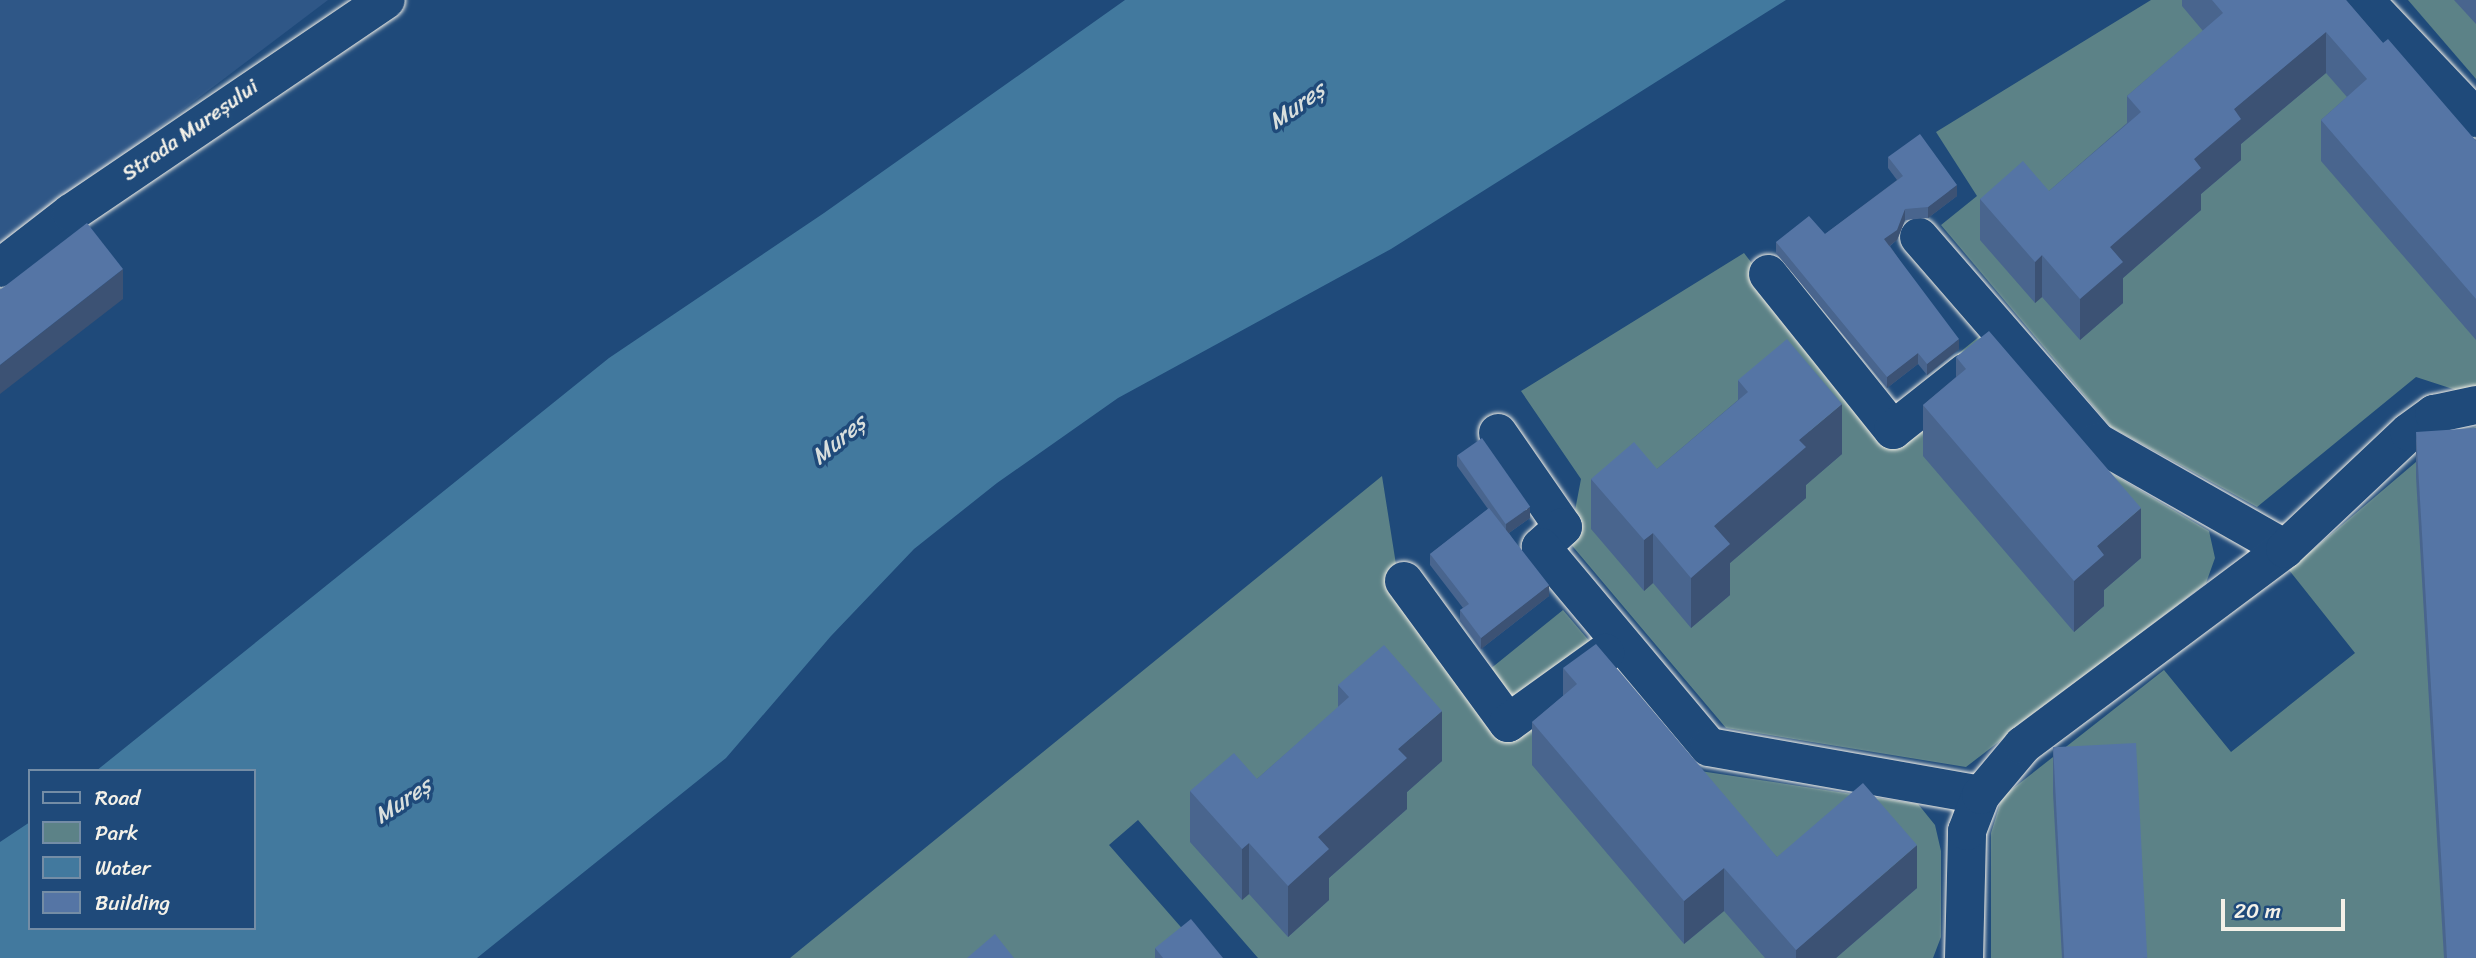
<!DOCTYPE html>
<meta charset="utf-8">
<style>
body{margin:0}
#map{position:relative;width:2476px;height:958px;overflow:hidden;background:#1f4a7a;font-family:Sriracha,sans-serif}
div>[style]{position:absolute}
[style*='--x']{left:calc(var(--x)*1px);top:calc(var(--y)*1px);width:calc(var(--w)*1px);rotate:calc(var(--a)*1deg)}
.built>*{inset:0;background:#2f5787}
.green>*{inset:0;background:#5c8287}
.water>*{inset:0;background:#42799e}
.roads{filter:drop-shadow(0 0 2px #f4f1e8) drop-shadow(0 0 2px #f4f1e8)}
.minor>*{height:38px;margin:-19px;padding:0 19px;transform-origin:19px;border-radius:19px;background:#1f4a7a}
.wall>*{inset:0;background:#49658e}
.shaded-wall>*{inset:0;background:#3c5274}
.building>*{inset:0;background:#5575a5;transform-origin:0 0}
span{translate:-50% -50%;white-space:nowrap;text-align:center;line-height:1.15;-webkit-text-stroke:7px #1f4a7a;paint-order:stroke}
.street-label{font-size:21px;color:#f4f1e8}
.water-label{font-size:23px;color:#d9dfdd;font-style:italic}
.legend{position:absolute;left:28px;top:769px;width:228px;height:161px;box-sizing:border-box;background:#1f4a7a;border:2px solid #748da6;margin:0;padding:9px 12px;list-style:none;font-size:21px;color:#f4f1e8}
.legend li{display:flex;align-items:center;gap:14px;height:35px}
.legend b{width:35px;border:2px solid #748da6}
.scale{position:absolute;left:2221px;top:899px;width:124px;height:32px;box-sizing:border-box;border:4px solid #f4f1e8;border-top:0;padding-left:9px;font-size:21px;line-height:24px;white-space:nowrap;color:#f4f1e8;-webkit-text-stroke:5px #1f4a7a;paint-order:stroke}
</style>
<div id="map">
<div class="built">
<div style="clip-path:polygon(0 0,328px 0,0 248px)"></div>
</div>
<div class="green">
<div style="clip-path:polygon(2151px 0,2346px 0,2476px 149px,2476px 391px,2459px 391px,2416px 377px,2257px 507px,2111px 427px,1941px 225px,1977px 196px,1936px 132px)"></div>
<div style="clip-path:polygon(2408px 0,2476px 0,2476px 79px)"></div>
<div style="clip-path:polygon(1744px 253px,1874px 422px,1981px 335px,2087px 459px,2209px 531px,2215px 558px,2206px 583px,1966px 767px,1726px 728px,1569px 542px,1581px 479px,1521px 391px)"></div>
<div style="clip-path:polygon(2476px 427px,2476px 958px,1991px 958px,1991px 833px,2002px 797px,2164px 670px,2231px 752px,2355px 653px,2289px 570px,2443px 439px)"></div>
<div style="clip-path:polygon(1382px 476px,1398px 577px,1463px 691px,1563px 610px,1700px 771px,1918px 804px,1935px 825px,1941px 851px,1941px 937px,1933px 958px,1258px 958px,1138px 820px,1109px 845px,1208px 958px,790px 958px)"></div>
</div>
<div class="water">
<div style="clip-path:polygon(1125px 0,1786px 0,1391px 249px,1118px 398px,997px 483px,914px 549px,831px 636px,726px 758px,477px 958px,0 958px,0 842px,30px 822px,30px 928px,254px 928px,254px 771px,96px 771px,609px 358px,824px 213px)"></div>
</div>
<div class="roads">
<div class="minor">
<div style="--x:2364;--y:0;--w:163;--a:46.5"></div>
<div style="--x:1919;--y:237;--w:271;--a:49"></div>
<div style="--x:2097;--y:442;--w:216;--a:29.6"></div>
<div style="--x:0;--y:268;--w:90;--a:-37.8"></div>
<div style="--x:71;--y:213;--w:380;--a:-34.1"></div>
<div style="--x:1768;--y:274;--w:200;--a:51.3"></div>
<div style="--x:1893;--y:430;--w:92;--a:-38.4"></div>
<div style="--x:1498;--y:433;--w:114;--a:55.3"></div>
<div style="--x:1563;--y:527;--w:30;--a:138"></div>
<div style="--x:1541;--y:547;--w:261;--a:50"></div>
<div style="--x:1709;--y:747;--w:276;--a:10"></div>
<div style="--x:1404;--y:581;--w:176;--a:53.8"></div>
<div style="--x:1508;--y:723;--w:120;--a:-35.8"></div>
<div style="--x:1964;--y:958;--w:127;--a:-88.6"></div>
<div style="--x:1967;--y:831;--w:39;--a:-69"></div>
<div style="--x:1981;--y:795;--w:65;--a:-50"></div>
<div style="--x:2023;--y:745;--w:327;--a:-36.8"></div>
<div style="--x:2285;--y:549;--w:170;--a:-43.3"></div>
<div style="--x:2409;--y:432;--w:31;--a:-36"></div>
<div style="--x:2434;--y:414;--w:43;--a:-12.1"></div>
</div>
</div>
<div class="wall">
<div style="clip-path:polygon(2182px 0,2346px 0,2383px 43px,2476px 141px,2476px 340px,2321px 161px,2321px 120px,2347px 97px,2326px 73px,2241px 144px,2241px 160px,2201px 194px,2201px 210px,2123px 278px,2123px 303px,2080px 340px,2042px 297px,2035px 303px,1980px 240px,1980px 199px,2049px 191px,2127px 123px,2127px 96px,2203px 31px,2182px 6px)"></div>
<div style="clip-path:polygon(2454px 0,2476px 0,2476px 24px)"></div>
<div style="clip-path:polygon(1888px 157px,1957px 196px,1928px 218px,1905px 220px,1897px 240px,1890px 246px,1959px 349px,1927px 375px,1918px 364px,1887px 388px,1776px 253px,1776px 242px,1825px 234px,1897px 180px,1888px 168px)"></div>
<div style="clip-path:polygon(1956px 357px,2141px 558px,2104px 590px,2104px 606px,2074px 632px,1923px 456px,1923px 405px,1956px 377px)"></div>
<div style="clip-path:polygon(1738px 380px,1842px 454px,1806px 485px,1806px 498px,1730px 563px,1730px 595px,1691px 628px,1653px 583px,1644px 591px,1591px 529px,1591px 479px,1657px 469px,1738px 400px)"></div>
<div style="clip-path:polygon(2416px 432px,2476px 958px,2444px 958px,2416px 477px)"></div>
<div style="clip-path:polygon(1457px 455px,1530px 518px,1509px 533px,1549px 596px,1481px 649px,1460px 621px,1460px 610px,1463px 608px,1430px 565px,1430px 554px,1488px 509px,1457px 466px)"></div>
<div style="clip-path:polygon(1563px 668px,1777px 857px,1917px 888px,1836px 958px,1765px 958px,1724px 911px,1684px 944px,1532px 765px,1532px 722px,1563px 696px)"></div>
<div style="clip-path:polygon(1338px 685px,1442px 761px,1407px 792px,1407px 809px,1329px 878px,1329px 900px,1288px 937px,1249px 894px,1242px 900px,1190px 842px,1190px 791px,1257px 779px,1338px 708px)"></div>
<div style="clip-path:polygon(2053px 747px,2147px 958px,2062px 958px,2053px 793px)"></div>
<div style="clip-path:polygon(1155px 948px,1223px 958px,1155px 958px)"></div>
</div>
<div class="shaded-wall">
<div style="clip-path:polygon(2326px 32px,2326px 73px,2241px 144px,2241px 160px,2201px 194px,2201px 210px,2123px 278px,2123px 303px,2080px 340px,2080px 299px,2110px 247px,2194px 159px,2234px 109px)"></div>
<div style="clip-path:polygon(1957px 185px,1957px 196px,1928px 218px,1928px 207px)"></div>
<div style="clip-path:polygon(1905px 209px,1905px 220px,1897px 240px,1884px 250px,1884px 239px)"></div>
<div style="clip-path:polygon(2042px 255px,2042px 297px,2035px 303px,2035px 262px)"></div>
<div style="clip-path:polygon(123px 269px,123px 299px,0 394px,0 365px)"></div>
<div style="clip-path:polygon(1959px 339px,1959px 349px,1927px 375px,1927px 364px)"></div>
<div style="clip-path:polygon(1918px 353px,1918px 364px,1887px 388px,1887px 377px)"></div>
<div style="clip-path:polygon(1842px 404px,1842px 454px,1806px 485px,1806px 498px,1730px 563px,1730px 595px,1691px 628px,1691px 578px,1714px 526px,1799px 440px)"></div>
<div style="clip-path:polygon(1530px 507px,1530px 518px,1506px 535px,1506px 524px)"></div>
<div style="clip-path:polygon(2141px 508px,2141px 558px,2104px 590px,2104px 606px,2074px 632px,2074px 581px,2097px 546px)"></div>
<div style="clip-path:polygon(1653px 533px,1653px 583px,1644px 591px,1644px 540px)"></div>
<div style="clip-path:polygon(1549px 585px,1549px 596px,1481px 649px,1481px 638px)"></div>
<div style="clip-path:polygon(1442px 711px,1442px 761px,1407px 792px,1407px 809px,1329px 878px,1329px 900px,1288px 937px,1288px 886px,1318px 837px,1398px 749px)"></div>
<div style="clip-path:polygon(1249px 843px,1249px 894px,1242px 900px,1242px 849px)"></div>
<div style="clip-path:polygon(1917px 845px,1917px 888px,1836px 958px,1796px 958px,1796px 950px)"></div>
<div style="clip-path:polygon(1724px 868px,1724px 911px,1684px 944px,1684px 901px)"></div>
</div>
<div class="building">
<div style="clip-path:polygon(2212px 0,2346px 0,2383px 43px,2388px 39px,2476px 141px,2476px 299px,2321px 120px,2367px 79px,2326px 32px,2234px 109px,2241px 119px,2194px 159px,2201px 168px,2110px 247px,2123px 262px,2080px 299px,2042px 255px,2035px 262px,1980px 199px,2023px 161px,2049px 191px,2141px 112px,2127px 96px,2223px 13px)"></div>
<div style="clip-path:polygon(1920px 134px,1957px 185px,1928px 207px,1905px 209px,1897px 230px,1884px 239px,1959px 339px,1927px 364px,1918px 353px,1887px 377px,1776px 242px,1809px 216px,1825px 234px,1903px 176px,1888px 157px)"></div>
<div style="clip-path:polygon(87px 223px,123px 269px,0 365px,0 290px)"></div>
<div style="clip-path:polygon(1989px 331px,2141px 508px,2097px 546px,2104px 555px,2074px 581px,1923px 405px,1966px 369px,1956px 357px)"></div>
<div style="clip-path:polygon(1787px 339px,1842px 404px,1799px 440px,1806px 447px,1714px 526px,1730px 544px,1691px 578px,1653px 533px,1644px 540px,1591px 479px,1634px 442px,1657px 469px,1748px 392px,1738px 380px)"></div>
<div style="clip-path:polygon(2476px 428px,2476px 958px,2447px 958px,2416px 432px)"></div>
<div style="left:1482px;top:438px;width:84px;height:30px;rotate:55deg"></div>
<div style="clip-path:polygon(1489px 508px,1549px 585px,1481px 638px,1460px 610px,1469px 604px,1430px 554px)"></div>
<div style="clip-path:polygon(1596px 644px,1777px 857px,1863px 783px,1917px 845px,1796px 950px,1724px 868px,1684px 901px,1532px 722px,1577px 684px,1563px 668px)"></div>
<div style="clip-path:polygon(1384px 645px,1442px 711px,1398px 749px,1407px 758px,1318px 837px,1329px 849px,1288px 886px,1249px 843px,1242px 849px,1190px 791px,1234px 753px,1257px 779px,1349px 697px,1338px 685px)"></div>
<div style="left:2136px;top:743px;width:215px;height:83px;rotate:87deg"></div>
<div style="clip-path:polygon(1191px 919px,1223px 958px,1163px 958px,1155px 948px)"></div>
<div style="clip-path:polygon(995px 934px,1014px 958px,967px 958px)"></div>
</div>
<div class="street-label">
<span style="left:190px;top:130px;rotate:-35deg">Strada Mureșului</span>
</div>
<div class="water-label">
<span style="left:1297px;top:106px;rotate:-36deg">Mureș</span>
<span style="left:839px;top:440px;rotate:-40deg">Mureș</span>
<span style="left:403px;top:801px;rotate:-34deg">Mureș</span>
</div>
<ul class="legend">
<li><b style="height:9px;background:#1f4a7a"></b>Road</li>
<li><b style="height:19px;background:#5c8287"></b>Park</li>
<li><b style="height:19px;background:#42799e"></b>Water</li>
<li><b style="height:19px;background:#5575a5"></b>Building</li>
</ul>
<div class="scale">20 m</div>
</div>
